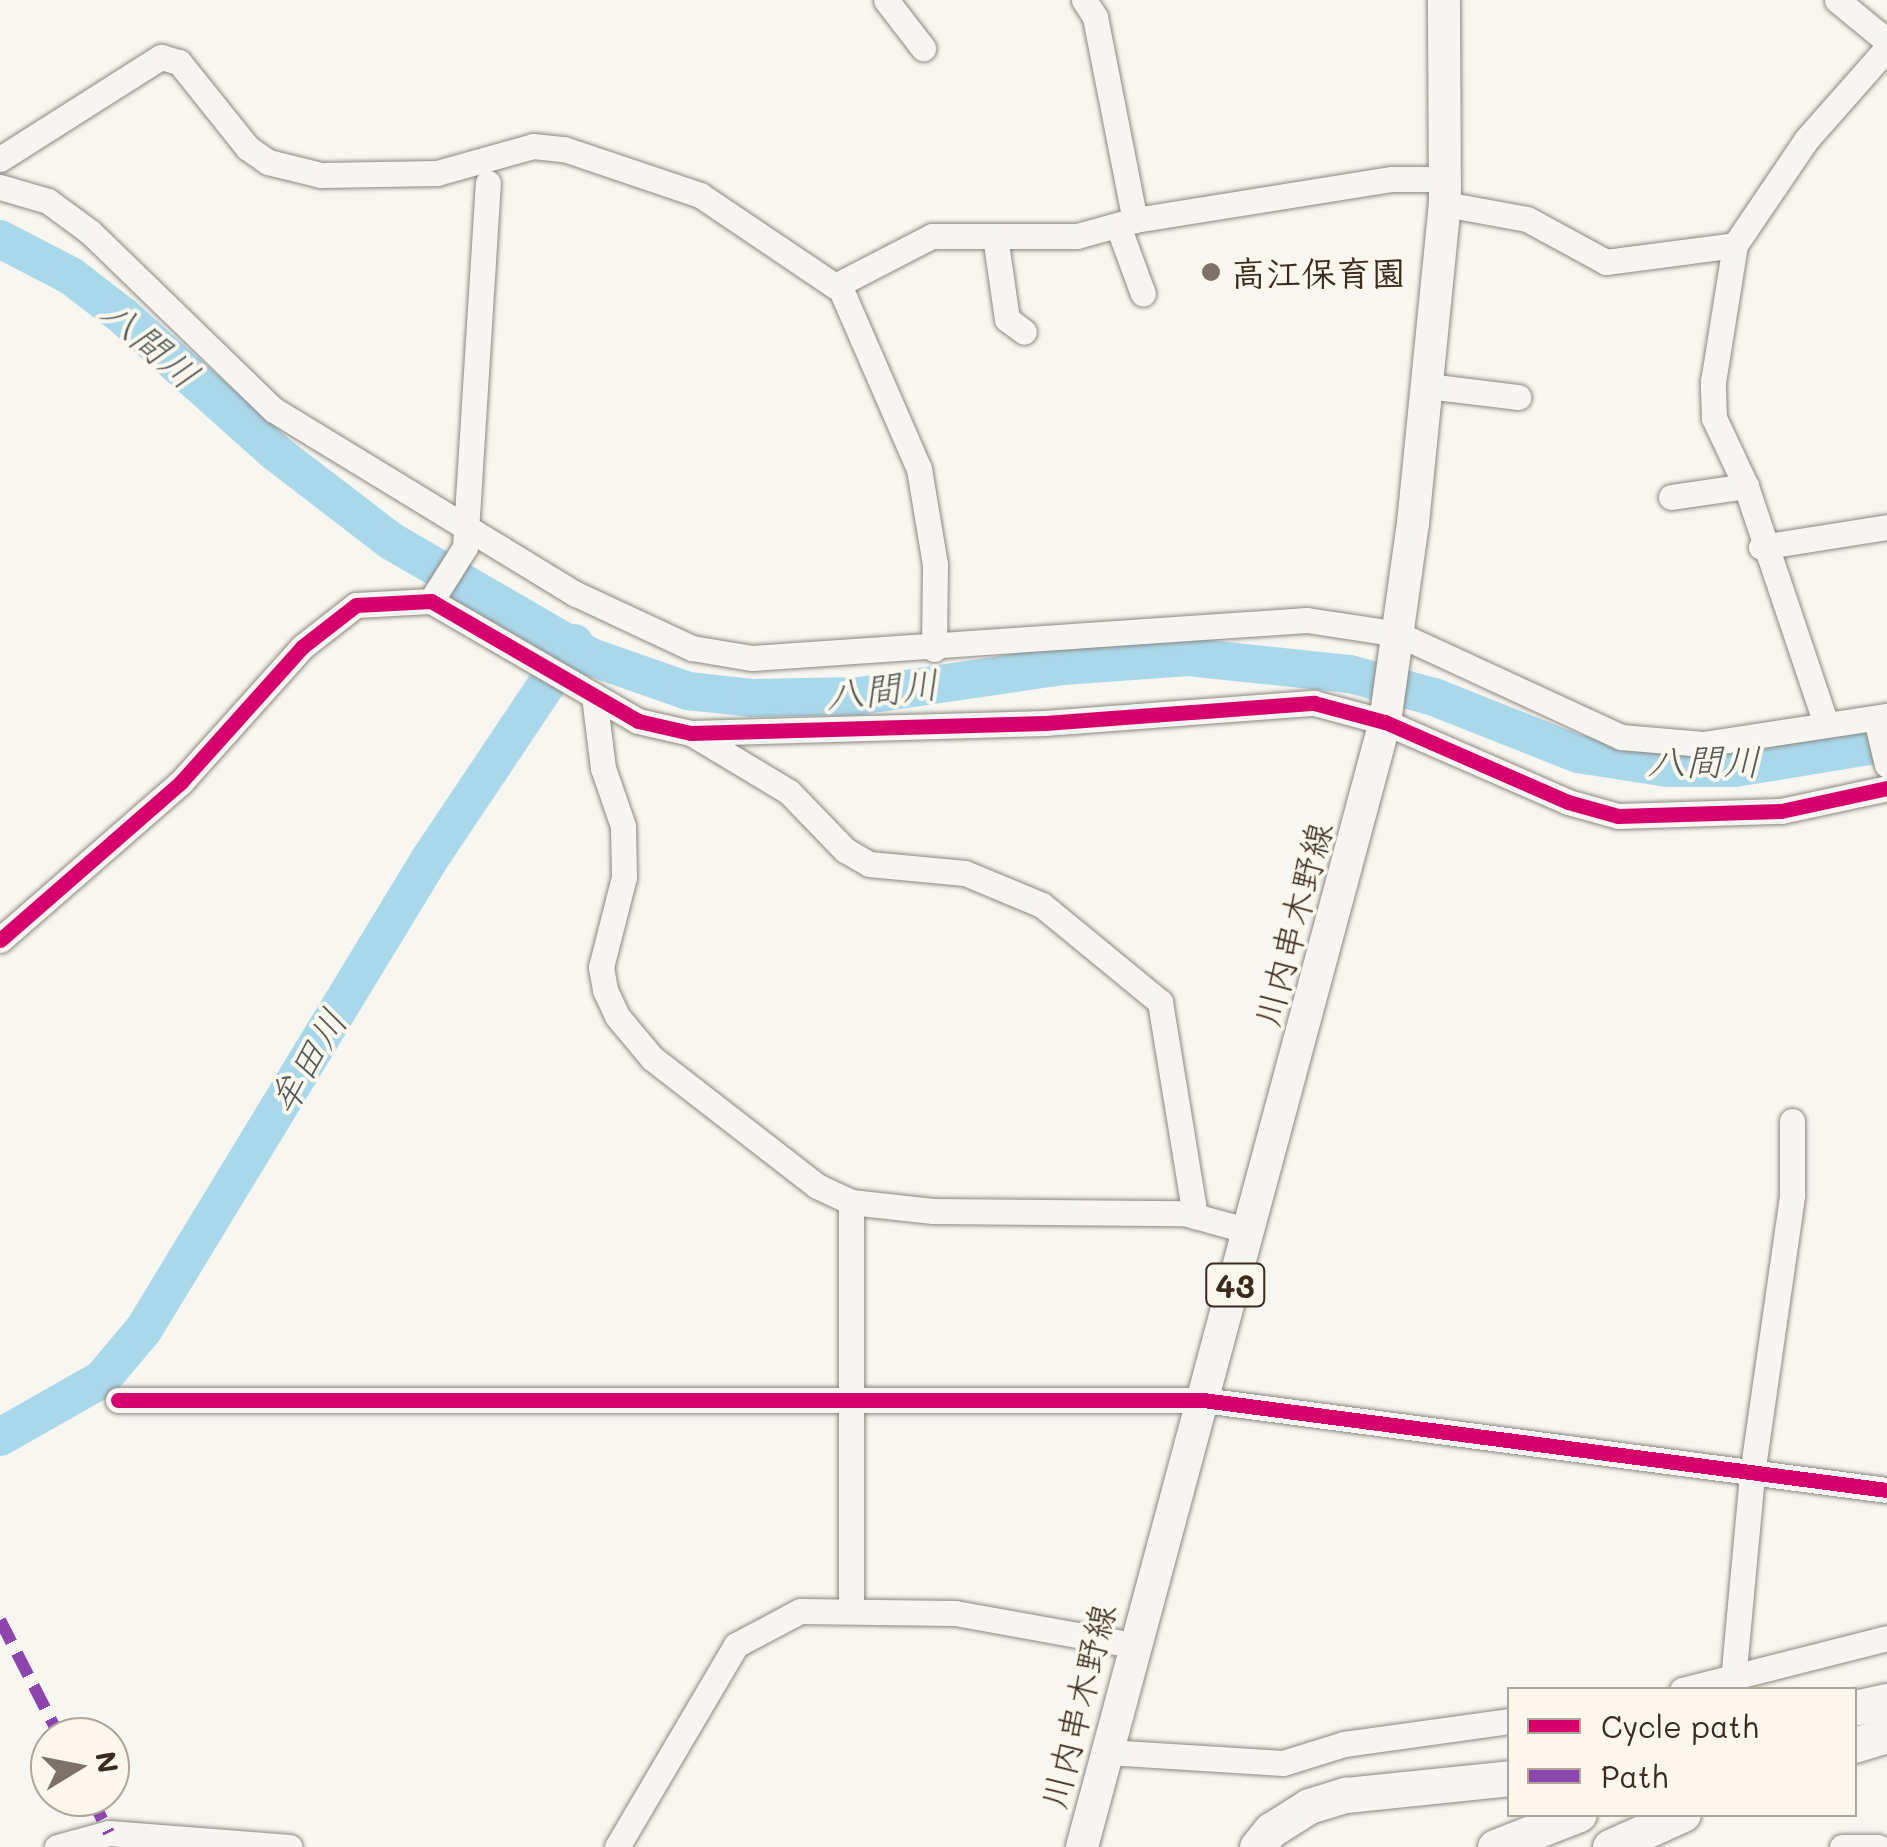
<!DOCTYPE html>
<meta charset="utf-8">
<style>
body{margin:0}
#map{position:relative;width:1887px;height:1847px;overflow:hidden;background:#f8f6f0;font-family:Mali,"Klee One",sans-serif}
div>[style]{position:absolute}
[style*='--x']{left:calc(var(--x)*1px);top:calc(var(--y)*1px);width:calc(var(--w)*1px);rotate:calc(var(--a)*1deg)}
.river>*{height:38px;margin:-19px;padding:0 19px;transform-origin:19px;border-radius:19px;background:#aad8eb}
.roads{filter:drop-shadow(0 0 2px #8b8781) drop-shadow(0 0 2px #8b8781)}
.minor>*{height:25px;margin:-12.5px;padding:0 12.5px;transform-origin:12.5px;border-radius:12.5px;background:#f6f5f1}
.major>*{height:32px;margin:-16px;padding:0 16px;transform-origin:16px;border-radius:16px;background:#f6f5f1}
.highway>*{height:35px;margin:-17.5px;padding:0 17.5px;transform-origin:17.5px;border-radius:17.5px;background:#f6f5f1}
.quiet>*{height:12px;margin-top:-6px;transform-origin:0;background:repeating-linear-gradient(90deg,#8e44ad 0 25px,transparent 0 37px)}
.cycleway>*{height:15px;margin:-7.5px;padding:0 7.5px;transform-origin:7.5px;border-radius:7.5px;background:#d6006c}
.dots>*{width:28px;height:28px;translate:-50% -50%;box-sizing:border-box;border:5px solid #fbf7ec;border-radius:50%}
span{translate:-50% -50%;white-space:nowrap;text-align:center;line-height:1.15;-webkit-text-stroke:8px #fbf7ec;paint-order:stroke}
.shield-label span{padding:2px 8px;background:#fbf7ec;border:2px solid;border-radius:8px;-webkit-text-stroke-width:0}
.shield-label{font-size:32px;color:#3b2a1e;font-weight:700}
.poi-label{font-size:35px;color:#3b2a1e;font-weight:700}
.left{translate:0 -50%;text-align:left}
.street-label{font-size:35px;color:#3b2a1e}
.water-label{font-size:38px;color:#525a5b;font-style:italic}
.legend{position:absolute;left:1507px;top:1687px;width:350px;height:130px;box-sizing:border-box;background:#fbf7ec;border:2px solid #aea59a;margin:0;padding:12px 18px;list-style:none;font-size:30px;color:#3b2a1e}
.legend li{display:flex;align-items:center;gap:20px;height:50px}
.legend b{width:50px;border:2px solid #aea59a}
.north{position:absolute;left:30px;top:1717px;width:100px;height:100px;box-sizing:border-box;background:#fbf7ec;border:2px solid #aea59a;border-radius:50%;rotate:80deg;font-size:28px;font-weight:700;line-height:40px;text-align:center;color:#3b2a1e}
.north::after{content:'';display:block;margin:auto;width:35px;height:45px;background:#7d7168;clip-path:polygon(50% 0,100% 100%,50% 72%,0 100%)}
</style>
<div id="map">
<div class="river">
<div style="--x:0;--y:239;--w:80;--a:27.5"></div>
<div style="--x:71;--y:276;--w:66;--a:37.6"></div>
<div style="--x:123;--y:316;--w:204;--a:41.8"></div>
<div style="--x:275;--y:452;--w:146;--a:37.5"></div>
<div style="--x:391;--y:541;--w:231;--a:30.1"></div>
<div style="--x:591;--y:657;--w:103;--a:19.3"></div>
<div style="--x:688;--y:691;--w:64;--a:6.2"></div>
<div style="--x:752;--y:698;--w:107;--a:-1.1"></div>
<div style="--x:859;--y:696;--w:206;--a:-8.4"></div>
<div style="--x:1063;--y:666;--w:125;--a:-4.1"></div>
<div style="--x:1188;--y:657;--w:163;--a:6"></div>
<div style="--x:1350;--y:674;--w:87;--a:15.3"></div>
<div style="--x:1434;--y:697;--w:155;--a:21.6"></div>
<div style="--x:1578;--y:754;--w:91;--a:8.8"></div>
<div style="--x:1668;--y:768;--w:67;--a:0"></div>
<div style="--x:1735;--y:768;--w:154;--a:-9.3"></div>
<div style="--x:0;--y:1437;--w:117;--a:-29.6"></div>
<div style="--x:102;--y:1379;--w:65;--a:-50"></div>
<div style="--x:144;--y:1329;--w:549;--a:-58.71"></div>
<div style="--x:429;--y:860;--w:261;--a:-56.2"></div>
</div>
<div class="roads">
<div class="minor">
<div style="--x:886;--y:0;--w:61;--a:52.4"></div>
<div style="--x:1084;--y:0;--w:20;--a:57"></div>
<div style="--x:1095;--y:17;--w:207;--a:78.9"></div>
<div style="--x:1837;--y:0;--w:65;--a:39.4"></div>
<div style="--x:0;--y:159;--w:191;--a:-32.4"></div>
<div style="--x:161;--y:57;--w:19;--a:16"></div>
<div style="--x:179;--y:62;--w:110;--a:51.3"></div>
<div style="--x:248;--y:148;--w:24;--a:35"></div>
<div style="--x:268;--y:162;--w:55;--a:13.8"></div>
<div style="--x:321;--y:175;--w:116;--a:-1"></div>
<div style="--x:437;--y:173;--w:100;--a:-15.7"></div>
<div style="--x:533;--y:146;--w:31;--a:6"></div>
<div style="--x:564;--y:149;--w:144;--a:18.7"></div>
<div style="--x:700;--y:195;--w:163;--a:34"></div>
<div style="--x:835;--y:286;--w:109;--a:-27.3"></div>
<div style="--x:932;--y:236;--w:145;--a:0"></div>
<div style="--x:1077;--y:236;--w:60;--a:-15.4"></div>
<div style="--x:1135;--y:220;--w:260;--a:-9.1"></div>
<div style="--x:1392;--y:179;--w:53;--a:0"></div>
<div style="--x:0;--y:187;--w:50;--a:16.3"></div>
<div style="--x:48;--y:201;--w:52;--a:36.4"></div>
<div style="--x:90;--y:232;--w:256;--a:44.1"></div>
<div style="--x:274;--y:410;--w:354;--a:31.4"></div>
<div style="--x:576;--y:594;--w:128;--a:25"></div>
<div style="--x:692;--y:648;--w:61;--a:9.5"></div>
<div style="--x:752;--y:658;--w:556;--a:-3.92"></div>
<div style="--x:1307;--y:620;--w:92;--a:8.7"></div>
<div style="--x:1398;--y:634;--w:246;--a:24.8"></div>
<div style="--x:1621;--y:737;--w:82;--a:4.9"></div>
<div style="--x:1703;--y:744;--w:186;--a:-8.7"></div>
<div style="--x:1445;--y:204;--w:83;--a:10.4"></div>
<div style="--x:1527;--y:219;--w:90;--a:28.6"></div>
<div style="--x:1606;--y:262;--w:130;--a:-7.5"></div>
<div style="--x:1118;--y:226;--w:72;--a:69.8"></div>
<div style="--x:995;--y:236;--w:84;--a:81.8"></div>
<div style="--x:1007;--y:319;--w:21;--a:37"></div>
<div style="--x:839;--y:285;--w:201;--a:66.5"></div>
<div style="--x:919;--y:469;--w:97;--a:80.5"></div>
<div style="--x:935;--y:565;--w:84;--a:90.7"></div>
<div style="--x:1428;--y:386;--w:91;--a:7"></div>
<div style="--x:1671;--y:497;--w:76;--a:-8.3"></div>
<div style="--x:1761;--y:547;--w:128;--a:-9"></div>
<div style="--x:431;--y:601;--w:64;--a:-57.8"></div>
<div style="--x:465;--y:547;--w:365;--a:-86.4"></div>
<div style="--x:594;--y:696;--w:73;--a:82.9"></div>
<div style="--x:603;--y:768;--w:61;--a:71"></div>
<div style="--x:623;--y:826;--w:51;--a:88.9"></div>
<div style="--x:624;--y:877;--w:93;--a:104.3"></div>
<div style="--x:601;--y:967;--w:23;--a:80"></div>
<div style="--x:605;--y:990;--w:29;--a:65"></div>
<div style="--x:617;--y:1016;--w:55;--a:50.2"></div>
<div style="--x:652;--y:1058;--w:209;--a:37.8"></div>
<div style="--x:817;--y:1186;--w:38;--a:25"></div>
<div style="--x:851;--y:1202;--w:82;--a:6.3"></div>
<div style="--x:933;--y:1211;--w:251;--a:0.5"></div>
<div style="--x:1184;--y:1213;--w:67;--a:15.5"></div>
<div style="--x:1876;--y:719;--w:47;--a:76.6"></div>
<div style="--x:1825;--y:721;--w:248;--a:-108.6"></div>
<div style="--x:1746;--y:486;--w:75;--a:-115.2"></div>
<div style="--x:1714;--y:418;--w:36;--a:-92"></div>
<div style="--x:1713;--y:382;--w:139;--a:-80.9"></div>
<div style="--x:1735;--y:245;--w:127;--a:-55.9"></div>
<div style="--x:1806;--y:140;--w:123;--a:-48.6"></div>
<div style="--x:691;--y:733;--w:114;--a:31"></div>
<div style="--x:789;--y:792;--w:81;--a:46"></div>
<div style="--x:845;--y:850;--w:28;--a:30"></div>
<div style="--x:869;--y:864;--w:96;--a:5.4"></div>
<div style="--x:965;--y:873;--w:83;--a:22.6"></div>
<div style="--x:1042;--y:905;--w:153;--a:39.4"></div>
<div style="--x:1160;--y:1002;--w:217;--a:80.7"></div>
<div style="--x:0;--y:940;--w:240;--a:-41.1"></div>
<div style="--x:181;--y:782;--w:181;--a:-48.1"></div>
<div style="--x:302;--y:647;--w:68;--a:-37.9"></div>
<div style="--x:356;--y:605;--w:75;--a:-3.1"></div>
<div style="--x:431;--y:601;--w:239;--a:30.1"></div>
<div style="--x:638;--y:721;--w:54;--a:12.8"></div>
<div style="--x:691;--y:733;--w:354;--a:-1.6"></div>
<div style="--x:1045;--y:723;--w:270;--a:-4.3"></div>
<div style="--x:1314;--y:703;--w:73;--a:15"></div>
<div style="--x:1385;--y:722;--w:200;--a:23.6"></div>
<div style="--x:1568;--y:802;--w:52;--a:15.6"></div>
<div style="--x:1618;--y:816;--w:163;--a:-1.8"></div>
<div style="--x:1781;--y:811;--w:108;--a:-12.2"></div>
<div style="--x:851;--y:1202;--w:405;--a:90"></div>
<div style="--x:118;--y:1400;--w:1085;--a:0"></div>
<div style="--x:1203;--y:1400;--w:690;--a:7.5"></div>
<div style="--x:1733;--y:1680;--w:207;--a:-84.7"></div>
<div style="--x:1752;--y:1474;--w:282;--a:-81.8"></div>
<div style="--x:1792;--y:1195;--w:74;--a:-90"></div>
<div style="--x:1682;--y:1690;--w:211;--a:-14.2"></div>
<div style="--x:1107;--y:1752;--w:176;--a:3.6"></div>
<div style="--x:1283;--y:1763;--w:64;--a:-17.3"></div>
<div style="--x:1344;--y:1744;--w:168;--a:-7.9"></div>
<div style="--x:57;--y:1847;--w:54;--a:-15.1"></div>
<div style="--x:109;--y:1833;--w:181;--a:4.4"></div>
<div style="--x:617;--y:1847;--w:234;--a:-59.5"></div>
<div style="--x:736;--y:1645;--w:72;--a:-28"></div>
<div style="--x:800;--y:1611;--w:155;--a:0.7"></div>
<div style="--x:955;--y:1613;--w:180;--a:10.2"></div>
<div style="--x:1842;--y:1847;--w:36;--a:0"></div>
</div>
<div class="major">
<div style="--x:1082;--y:1847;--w:1165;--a:-74.93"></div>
<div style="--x:1385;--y:722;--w:201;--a:-82"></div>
<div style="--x:1413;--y:523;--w:321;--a:-84.3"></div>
<div style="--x:1445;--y:204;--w:204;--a:-90.3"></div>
</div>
<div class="highway">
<div style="--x:1854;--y:1708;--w:34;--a:-12"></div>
<div style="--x:1854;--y:1745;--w:34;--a:-17"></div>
<div style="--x:1257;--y:1847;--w:22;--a:-51"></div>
<div style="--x:1271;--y:1830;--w:45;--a:-32.3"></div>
<div style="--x:1309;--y:1806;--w:39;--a:-17"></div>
<div style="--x:1346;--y:1795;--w:165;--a:-5.9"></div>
<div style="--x:1495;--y:1847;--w:90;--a:-21.4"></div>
<div style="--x:1610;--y:1847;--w:80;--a:-24.3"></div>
</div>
</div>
<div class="quiet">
<div style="--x:0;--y:1620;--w:131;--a:62.9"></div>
<div style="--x:91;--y:1797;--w:40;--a:63.4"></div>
</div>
<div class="cycleway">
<div style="--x:0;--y:940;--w:240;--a:-41.1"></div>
<div style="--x:181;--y:782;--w:181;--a:-48.1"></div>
<div style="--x:302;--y:647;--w:68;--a:-37.9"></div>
<div style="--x:356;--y:605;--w:75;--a:-3.1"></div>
<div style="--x:431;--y:601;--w:239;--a:30.1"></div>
<div style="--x:638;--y:721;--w:54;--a:12.8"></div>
<div style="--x:691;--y:733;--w:354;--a:-1.6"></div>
<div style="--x:1045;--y:723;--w:270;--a:-4.3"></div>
<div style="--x:1314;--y:703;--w:73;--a:15"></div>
<div style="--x:1385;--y:722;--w:200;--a:23.6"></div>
<div style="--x:1568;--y:802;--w:52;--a:15.6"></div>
<div style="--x:1618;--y:816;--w:163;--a:-1.8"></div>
<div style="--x:1781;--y:811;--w:108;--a:-12.2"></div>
<div style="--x:118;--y:1400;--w:1085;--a:0"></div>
<div style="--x:1203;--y:1400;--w:690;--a:7.5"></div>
</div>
<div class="dots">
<div style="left:1211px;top:272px;background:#7d7168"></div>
</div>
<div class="shield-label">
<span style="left:1235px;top:1285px">43</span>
</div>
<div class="poi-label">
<span class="left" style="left:1231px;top:272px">高江保育園</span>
</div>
<div class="street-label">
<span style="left:1292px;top:924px;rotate:-75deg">川内串木野線</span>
<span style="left:1077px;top:1706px;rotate:-76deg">川内串木野線</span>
</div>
<div class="water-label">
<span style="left:151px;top:343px;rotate:41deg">八間川</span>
<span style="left:882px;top:689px;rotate:-6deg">八間川</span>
<span style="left:1704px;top:761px">八間川</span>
<span style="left:307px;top:1061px;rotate:-59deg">牟田川</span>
</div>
<ul class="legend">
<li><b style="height:12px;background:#d6006c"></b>Cycle path</li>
<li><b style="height:12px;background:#8e44ad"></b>Path</li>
</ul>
<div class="north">N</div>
</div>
